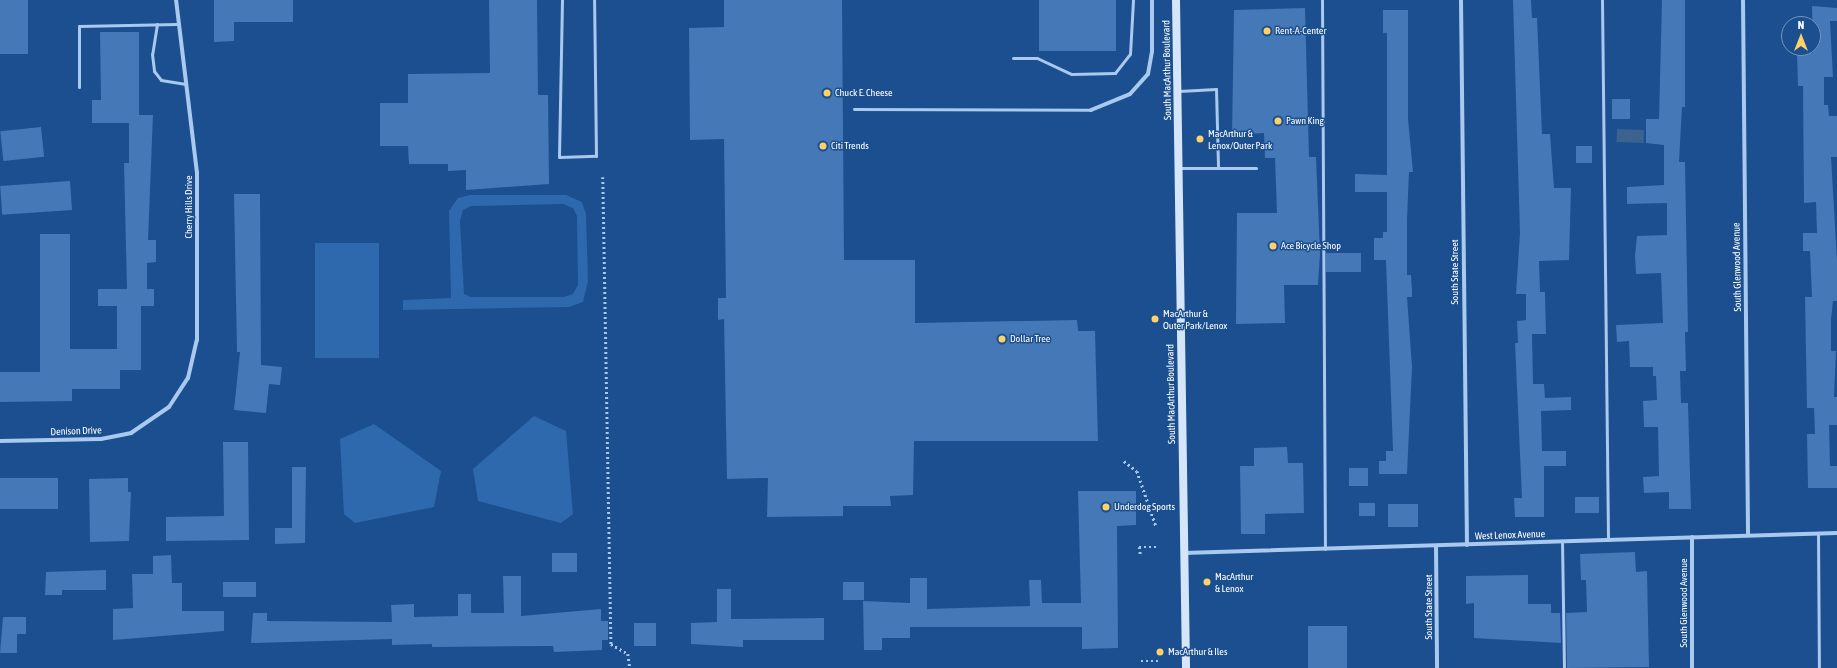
<!DOCTYPE html>
<style>
body{margin:0}
#map{position:relative;width:1837px;height:668px;overflow:hidden;background:#1b4f8f;font-family:"Asap Condensed",sans-serif}
div>[style]{position:absolute}
[style*='--x']{left:calc(var(--x)*1px);top:calc(var(--y)*1px);width:calc(var(--w)*1px);rotate:calc(var(--a)*1deg)}
.green>*{inset:0;background:#2e69ad;transform-origin:0 0}
.water>*{inset:0;background:#3c6290;transform-origin:0 0}
.building>*{inset:0;background:#4478b7;transform-origin:0 0}
.path>*{height:2.5px;margin-top:-1.25px;transform-origin:0;background:repeating-linear-gradient(90deg,#a9c9ee 0 2px,transparent 0 5px)}
.lane>*{height:3px;margin:-1.5px;padding:0 1.5px;transform-origin:1.5px;border-radius:1.5px;background:#a9c9ee}
.street>*{height:4px;margin:-2px;padding:0 2px;transform-origin:2px;border-radius:2px;background:#a9c9ee}
.secondary>*{height:8px;margin:-4px;padding:0 4px;transform-origin:4px;border-radius:4px;background:#d6e6fa}
.dots>*{width:11px;height:11px;translate:-50% -50%;box-sizing:border-box;border:2px solid #1b4f8f;border-radius:50%}
span{translate:-50% -50%;white-space:nowrap;text-align:center;line-height:1.15;-webkit-text-stroke:3px #1b4f8f;paint-order:stroke}
.poi-label{font-size:10px;color:#fff}
.left{translate:0 -50%;text-align:left}
.street-label{font-size:10px;color:#fff}
.north{position:absolute;left:1781px;top:16px;width:40px;height:40px;box-sizing:border-box;background:#1b4f8f;border:1px solid #7695bc;border-radius:50%;rotate:0deg;font-size:11px;font-weight:700;line-height:16px;text-align:center;color:#fff}
.north::after{content:'';display:block;margin:auto;width:14px;height:18px;background:#ffd166;clip-path:polygon(50% 0,100% 100%,50% 72%,0 100%)}
</style>
<div id="map">
<div class="green">
<div style="clip-path:polygon(evenodd,470px 195px,566px 195px,582px 202px,586px 214px,588px 281px,583px 302px,569px 307px,403px 310px,403px 300px,451px 298px,449px 211px,458px 198px,470px 195px,563px 204px,573px 208px,577px 216px,578px 285px,573px 294px,564px 297px,471px 297px,464px 294px,460px 221px,463px 210px,471px 206px,563px 204px)"></div>
<div style="left:379px;top:243px;width:115px;height:64px;rotate:90deg"></div>
<div style="clip-path:polygon(534px 416px,566px 431px,573px 514px,561px 523px,478px 501px,473px 469px)"></div>
<div style="clip-path:polygon(374px 424px,441px 471px,434px 507px,355px 523px,344px 514px,340px 439px)"></div>
</div>
<div class="water">
<div style="left:1617px;top:129px;width:27px;height:13px;rotate:2deg"></div>
</div>
<div class="building">
<div style="left:0;top:0;width:28px;height:54px"></div>
<div style="clip-path:polygon(214px 0,293px 0,293px 22px,234px 22px,234px 41px,214px 42px)"></div>
<div style="clip-path:polygon(489px 0,537px 0,538px 95px,548px 95px,549px 184px,466px 190px,466px 170px,448px 171px,448px 164px,409px 164px,408px 146px,380px 146px,380px 103px,408px 103px,408px 74px,490px 73px)"></div>
<div style="clip-path:polygon(724px 0,842px 0,844px 260px,915px 260px,915px 323px,1077px 320px,1078px 331px,1095px 331px,1098px 441px,914px 441px,913px 495px,890px 496px,891px 506px,843px 506px,843px 516px,767px 517px,768px 478px,727px 479px,724px 319px,718px 320px,718px 298px,726px 298px,724px 139px,690px 140px,689px 28px,724px 27px)"></div>
<div style="left:1039px;top:0;width:77px;height:51px"></div>
<div style="clip-path:polygon(1513px 0,1531px 0,1532px 18px,1537px 18px,1542px 134px,1550px 134px,1554px 188px,1571px 188px,1569px 260px,1539px 261px,1540px 292px,1545px 292px,1546px 334px,1532px 334px,1533px 384px,1544px 384px,1545px 398px,1571px 397px,1571px 410px,1541px 411px,1542px 451px,1566px 451px,1566px 466px,1544px 466px,1544px 517px,1515px 517px,1514px 498px,1522px 498px,1515px 343px,1518px 343px,1517px 321px,1526px 320px,1526px 294px,1516px 294px,1520px 233px)"></div>
<div style="clip-path:polygon(1662px 0,1685px 0,1685px 107px,1682px 107px,1679px 162px,1685px 162px,1688px 332px,1685px 332px,1686px 371px,1680px 371px,1681px 403px,1688px 403px,1691px 509px,1669px 509px,1669px 492px,1644px 493px,1643px 477px,1659px 476px,1658px 427px,1644px 427px,1643px 401px,1657px 400px,1656px 376px,1653px 376px,1653px 367px,1630px 367px,1629px 341px,1617px 342px,1616px 325px,1663px 323px,1661px 273px,1636px 274px,1635px 256px,1637px 236px,1667px 235px,1667px 203px,1627px 204px,1627px 187px,1664px 185px,1664px 145px,1646px 143px,1646px 119px,1659px 119px)"></div>
<div style="clip-path:polygon(1812px 6px,1837px 8px,1837px 21px,1830px 21px,1833px 77px,1824px 77px,1824px 105px,1828px 105px,1829px 116px,1837px 116px,1837px 157px,1831px 157px,1837px 260px,1837px 301px,1833px 301px,1831px 319px,1831px 351px,1836px 351px,1834px 397px,1837px 397px,1837px 425px,1829px 425px,1830px 466px,1837px 466px,1837px 488px,1808px 488px,1807px 434px,1815px 434px,1814px 408px,1807px 408px,1805px 297px,1812px 297px,1810px 251px,1803px 251px,1803px 233px,1817px 233px,1816px 202px,1804px 203px,1803px 86px,1798px 86px,1797px 53px,1813px 53px)"></div>
<div style="clip-path:polygon(1305px 8px,1309px 157px,1316px 157px,1320px 254px,1318px 285px,1284px 285px,1285px 323px,1236px 324px,1237px 213px,1277px 213px,1275px 158px,1265px 158px,1264px 133px,1232px 135px,1234px 10px)"></div>
<div style="clip-path:polygon(1383px 10px,1408px 10px,1408px 119px,1413px 172px,1409px 172px,1407px 220px,1407px 275px,1411px 275px,1412px 290px,1412px 297px,1407px 297px,1412px 367px,1407px 474px,1379px 474px,1379px 461px,1386px 461px,1386px 451px,1393px 451px,1386px 260px,1374px 260px,1374px 238px,1383px 238px,1383px 232px,1387px 232px,1387px 192px,1355px 192px,1355px 174px,1387px 175px,1387px 33px,1383px 33px)"></div>
<div style="clip-path:polygon(100px 32px,139px 32px,139px 115px,153px 115px,148px 240px,156px 240px,156px 262px,147px 263px,147px 289px,154px 289px,154px 306px,141px 306px,141px 370px,120px 370px,120px 389px,72px 389px,72px 401px,0 402px,0 372px,40px 372px,40px 234px,70px 234px,70px 349px,117px 349px,117px 306px,98px 306px,98px 289px,127px 289px,124px 163px,129px 163px,129px 123px,92px 123px,92px 100px,101px 100px)"></div>
<div style="left:1612px;top:99px;width:18px;height:20px"></div>
<div style="left:41px;top:127px;width:30px;height:41px;rotate:84deg"></div>
<div style="left:1592px;top:146px;width:17px;height:16px;rotate:90deg"></div>
<div style="left:70px;top:181px;width:29px;height:70px;rotate:86deg"></div>
<div style="clip-path:polygon(234px 194px,260px 194px,261px 365px,282px 367px,280px 385px,269px 384px,266px 413px,234px 410px,240px 352px,237px 352px)"></div>
<div style="left:1326px;top:253px;width:35px;height:19px"></div>
<div style="clip-path:polygon(223px 442px,248px 442px,249px 540px,166px 541px,166px 517px,224px 516px)"></div>
<div style="clip-path:polygon(1287px 447px,1288px 463px,1303px 463px,1304px 513px,1265px 514px,1265px 534px,1241px 534px,1240px 466px,1254px 466px,1254px 448px)"></div>
<div style="clip-path:polygon(292px 467px,306px 467px,305px 543px,275px 544px,275px 528px,292px 528px)"></div>
<div style="left:1349px;top:468px;width:19px;height:18px"></div>
<div style="left:58px;top:478px;width:31px;height:58px;rotate:90deg"></div>
<div style="clip-path:polygon(128px 478px,128px 492px,131px 492px,129px 541px,90px 542px,89px 479px)"></div>
<div style="clip-path:polygon(1078px 491px,1136px 491px,1136px 525px,1117px 526px,1118px 648px,1082px 649px,1082px 627px,910px 627px,910px 638px,882px 638px,882px 650px,864px 650px,863px 601px,910px 603px,910px 578px,927px 578px,927px 609px,1030px 606px,1029px 580px,1041px 580px,1042px 603px,1081px 603px)"></div>
<div style="left:1575px;top:497px;width:24px;height:16px"></div>
<div style="left:1359px;top:503px;width:16px;height:13px"></div>
<div style="left:1388px;top:504px;width:30px;height:23px"></div>
<div style="clip-path:polygon(1635px 552px,1636px 572px,1647px 571px,1649px 667px,1567px 668px,1566px 613px,1587px 612px,1586px 580px,1581px 580px,1580px 554px)"></div>
<div style="left:552px;top:553px;width:25px;height:19px"></div>
<div style="clip-path:polygon(171px 555px,172px 583px,182px 583px,182px 611px,224px 611px,224px 631px,113px 640px,113px 609px,133px 608px,132px 574px,153px 574px,153px 556px)"></div>
<div style="clip-path:polygon(106px 570px,106px 590px,62px 590px,62px 595px,45px 595px,46px 572px)"></div>
<div style="clip-path:polygon(1528px 575px,1528px 604px,1551px 604px,1551px 613px,1560px 613px,1561px 643px,1474px 638px,1474px 603px,1466px 604px,1466px 576px)"></div>
<div style="clip-path:polygon(503px 576px,521px 576px,521px 616px,601px 609px,601px 621px,608px 621px,608px 640px,602px 640px,602px 650px,554px 652px,553px 646px,432px 647px,432px 644px,392px 645px,392px 639px,251px 643px,253px 613px,267px 613px,267px 621px,392px 622px,391px 605px,414px 604px,414px 617px,458px 616px,458px 594px,471px 594px,471px 613px,504px 613px)"></div>
<div style="left:256px;top:582px;width:15px;height:33px;rotate:90deg"></div>
<div style="left:843px;top:582px;width:21px;height:18px"></div>
<div style="clip-path:polygon(717px 589px,731px 589px,731px 619px,824px 618px,824px 640px,743px 640px,743px 647px,691px 644px,691px 623px,717px 622px)"></div>
<div style="clip-path:polygon(3px 617px,26px 617px,26px 634px,17px 634px,17px 653px,0 653px)"></div>
<div style="left:634px;top:623px;width:22px;height:23px"></div>
<div style="left:1308px;top:626px;width:39px;height:42px"></div>
</div>
<div class="path">
<div style="--x:603;--y:177;--w:467;--a:89"></div>
<div style="--x:611;--y:644;--w:20;--a:30"></div>
<div style="--x:628;--y:654;--w:14;--a:82"></div>
<div style="--x:1124;--y:461;--w:16;--a:38"></div>
<div style="--x:1137;--y:471;--w:58;--a:70.9"></div>
<div style="--x:1140;--y:554;--w:7;--a:-98"></div>
<div style="--x:1139;--y:547;--w:20;--a:0"></div>
<div style="--x:1141;--y:661;--w:18;--a:0"></div>
</div>
<div class="lane">
<div style="--x:562;--y:0;--w:157;--a:91.1"></div>
<div style="--x:559;--y:157;--w:37;--a:-2"></div>
<div style="--x:596;--y:156;--w:156;--a:-90.7"></div>
<div style="--x:1322;--y:0;--w:549;--a:89.69"></div>
<div style="--x:1602;--y:0;--w:540;--a:89.36"></div>
<div style="--x:157;--y:24;--w:30;--a:99"></div>
<div style="--x:152;--y:54;--w:17;--a:83"></div>
<div style="--x:154;--y:71;--w:11;--a:52"></div>
<div style="--x:161;--y:80;--w:25;--a:9"></div>
<div style="--x:1013;--y:58;--w:24;--a:0"></div>
<div style="--x:1037;--y:58;--w:38;--a:25"></div>
<div style="--x:1072;--y:74;--w:43;--a:-1.3"></div>
<div style="--x:1115;--y:73;--w:24;--a:-52"></div>
<div style="--x:1130;--y:54;--w:54;--a:-86.8"></div>
<div style="--x:79;--y:87;--w:61;--a:-90"></div>
<div style="--x:79;--y:26;--w:98;--a:-1.2"></div>
<div style="--x:1179;--y:91;--w:37;--a:-3"></div>
<div style="--x:1216;--y:89;--w:79;--a:88.5"></div>
<div style="--x:854;--y:109;--w:237;--a:0.2"></div>
<div style="--x:1180;--y:168;--w:76;--a:0"></div>
<div style="--x:1818;--y:534;--w:134;--a:89.6"></div>
<div style="--x:1562;--y:541;--w:127;--a:89.1"></div>
</div>
<div class="street">
<div style="--x:1461;--y:0;--w:545;--a:89.37"></div>
<div style="--x:1743;--y:0;--w:535;--a:89.46"></div>
<div style="--x:1091;--y:110;--w:42;--a:-22.3"></div>
<div style="--x:1130;--y:94;--w:27;--a:-48"></div>
<div style="--x:1148;--y:74;--w:22;--a:-80"></div>
<div style="--x:1152;--y:52;--w:52;--a:-90"></div>
<div style="--x:0;--y:441;--w:101;--a:-1.1"></div>
<div style="--x:101;--y:439;--w:31;--a:-11"></div>
<div style="--x:131;--y:433;--w:46;--a:-34.4"></div>
<div style="--x:169;--y:407;--w:35;--a:-57"></div>
<div style="--x:188;--y:378;--w:39;--a:-77"></div>
<div style="--x:197;--y:340;--w:167;--a:-90"></div>
<div style="--x:197;--y:173;--w:174;--a:-96.9"></div>
<div style="--x:1692;--y:537;--w:131;--a:90"></div>
<div style="--x:1436;--y:546;--w:122;--a:89.5"></div>
<div style="--x:1184;--y:553;--w:653;--a:-1.75"></div>
</div>
<div class="secondary">
<div style="--x:1176;--y:0;--w:668;--a:89.14"></div>
</div>
<div class="dots">
<div style="left:1267px;top:31px;background:#ffd166"></div>
<div style="left:827px;top:93px;background:#ffd166"></div>
<div style="left:1278px;top:121px;background:#ffd166"></div>
<div style="left:1200px;top:139px;background:#ffd166"></div>
<div style="left:823px;top:146px;background:#ffd166"></div>
<div style="left:1273px;top:246px;background:#ffd166"></div>
<div style="left:1155px;top:319px;background:#ffd166"></div>
<div style="left:1002px;top:339px;background:#ffd166"></div>
<div style="left:1106px;top:507px;background:#ffd166"></div>
<div style="left:1207px;top:582px;background:#ffd166"></div>
<div style="left:1160px;top:652px;background:#ffd166"></div>
</div>
<div class="poi-label">
<span class="left" style="left:1275px;top:31px">Rent-A-Center</span>
<span class="left" style="left:835px;top:93px">Chuck E. Cheese</span>
<span class="left" style="left:1286px;top:121px">Pawn King</span>
<span class="left" style="left:1208px;top:139px">MacArthur &amp;<br>Lenox/Outer Park</span>
<span class="left" style="left:831px;top:146px">Citi Trends</span>
<span class="left" style="left:1281px;top:246px">Ace Bicycle Shop</span>
<span class="left" style="left:1163px;top:319px">MacArthur &amp;<br>Outer Park/Lenox</span>
<span class="left" style="left:1010px;top:339px">Dollar Tree</span>
<span class="left" style="left:1114px;top:507px">Underdog Sports</span>
<span class="left" style="left:1215px;top:582px">MacArthur<br>&amp; Lenox</span>
<span class="left" style="left:1168px;top:652px">MacArthur &amp; Iles</span>
</div>
<div class="street-label">
<span style="left:1167px;top:70px;rotate:-91deg">South MacArthur Boulevard</span>
<span style="left:189px;top:207px;rotate:-90deg">Cherry Hills Drive</span>
<span style="left:1737px;top:267px;rotate:-91deg">South Glenwood Avenue</span>
<span style="left:1455px;top:272px;rotate:-90deg">South State Street</span>
<span style="left:1171px;top:394px;rotate:-91deg">South MacArthur Boulevard</span>
<span style="left:76px;top:431px;rotate:-2deg">Denison Drive</span>
<span style="left:1510px;top:535px;rotate:-2deg">West Lenox Avenue</span>
<span style="left:1684px;top:603px;rotate:-90deg">South Glenwood Avenue</span>
<span style="left:1429px;top:607px;rotate:-90deg">South State Street</span>
</div>
<div class="north">N</div>
</div>
